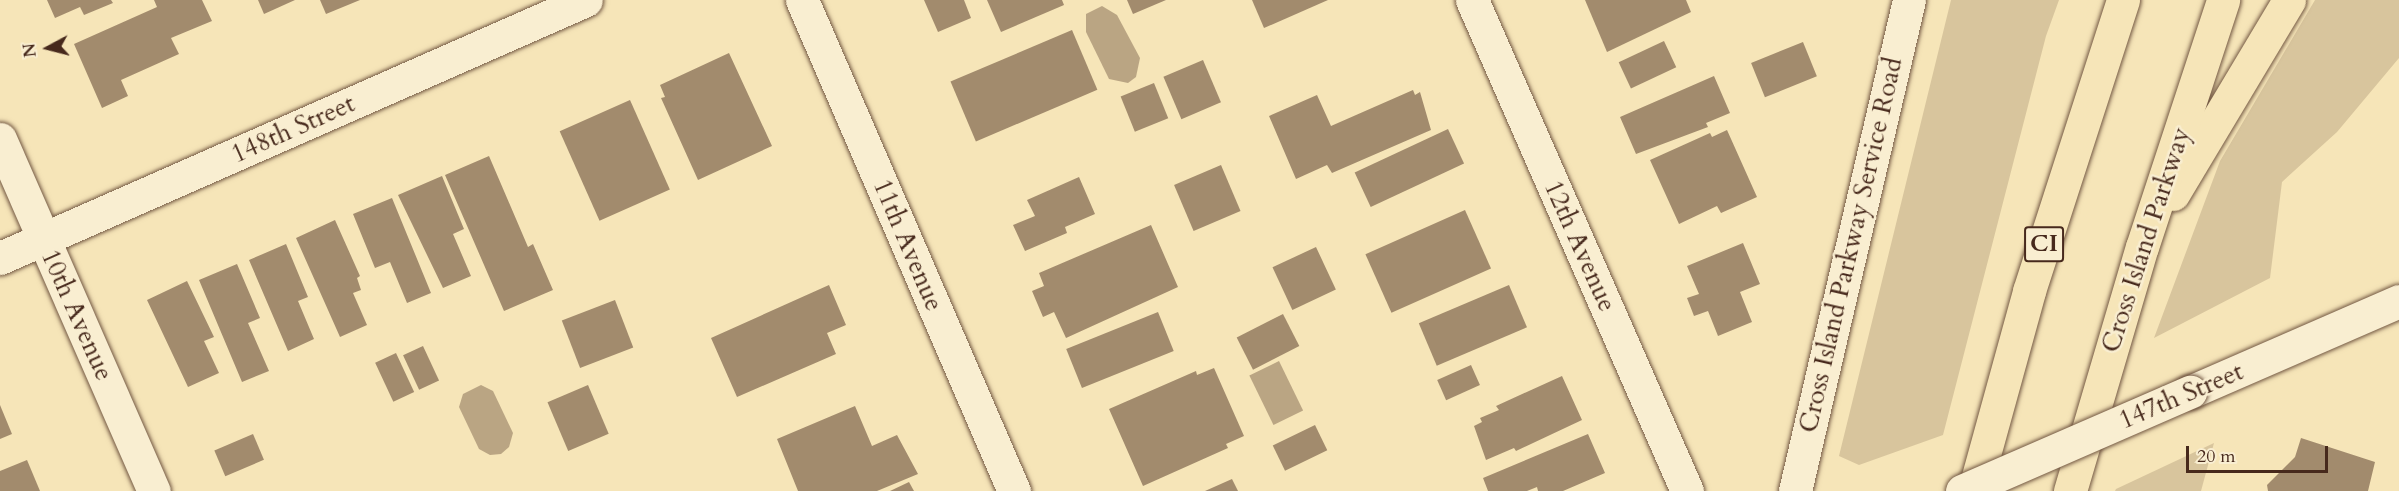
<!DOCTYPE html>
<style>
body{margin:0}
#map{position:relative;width:2399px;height:491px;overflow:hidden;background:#f6e5b8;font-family:Cardo,serif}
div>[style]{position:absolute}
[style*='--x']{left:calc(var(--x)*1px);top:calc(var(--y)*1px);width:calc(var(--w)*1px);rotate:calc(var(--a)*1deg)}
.green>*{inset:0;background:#d8c59d}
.water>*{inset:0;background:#baa583;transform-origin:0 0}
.building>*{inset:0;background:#a28b6d;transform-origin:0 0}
.roads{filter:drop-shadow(0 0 2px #735843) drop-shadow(0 0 2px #735843)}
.minor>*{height:33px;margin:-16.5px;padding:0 16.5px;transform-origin:16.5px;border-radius:16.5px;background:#f9eed1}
.tertiary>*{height:33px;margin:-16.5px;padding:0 16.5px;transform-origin:16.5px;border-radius:16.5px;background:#f9eed1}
.motorway>*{height:33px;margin:-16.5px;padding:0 16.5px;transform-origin:16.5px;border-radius:16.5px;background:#f6e5b8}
.bridges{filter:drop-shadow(0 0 2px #735843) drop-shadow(0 0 2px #735843)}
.tertiary-bridge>*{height:33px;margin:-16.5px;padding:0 16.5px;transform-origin:16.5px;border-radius:16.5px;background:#f9eed1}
span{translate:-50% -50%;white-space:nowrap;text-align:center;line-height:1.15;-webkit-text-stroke:5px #f9eed1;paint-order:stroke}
.shield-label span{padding:2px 4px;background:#f9eed1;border:2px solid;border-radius:4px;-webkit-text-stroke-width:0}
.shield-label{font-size:24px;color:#47291c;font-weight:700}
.street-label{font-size:26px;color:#47291c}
.north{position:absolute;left:18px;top:18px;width:60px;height:60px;-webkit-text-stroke:4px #f9eed1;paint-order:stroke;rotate:263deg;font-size:16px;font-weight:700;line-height:24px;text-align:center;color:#47291c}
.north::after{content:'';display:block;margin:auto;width:21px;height:27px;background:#47291c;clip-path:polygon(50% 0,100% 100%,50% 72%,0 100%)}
.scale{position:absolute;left:2186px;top:446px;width:142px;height:27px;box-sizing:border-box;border:3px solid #47291c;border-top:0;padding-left:8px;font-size:18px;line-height:21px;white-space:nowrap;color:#47291c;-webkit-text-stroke:4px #f9eed1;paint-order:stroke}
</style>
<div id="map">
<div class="green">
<div style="clip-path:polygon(1951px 0,2059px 0,2046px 36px,1943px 435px,1859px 465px,1839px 456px)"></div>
<div style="clip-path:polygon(2315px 0,2399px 0,2399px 58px,2337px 132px,2282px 182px,2270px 278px,2154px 338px,2220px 161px)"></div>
<div style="clip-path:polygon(2214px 443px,2201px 491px,2115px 491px,2116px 489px)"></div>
</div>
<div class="water">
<div style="clip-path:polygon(1102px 6px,1117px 15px,1140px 58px,1136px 77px,1128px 83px,1109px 79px,1086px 32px,1086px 14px)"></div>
<div style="left:1279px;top:361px;width:55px;height:33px;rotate:64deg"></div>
<div style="clip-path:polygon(481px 385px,493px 391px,513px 433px,509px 447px,501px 454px,490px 455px,479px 449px,459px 407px,463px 394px)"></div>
</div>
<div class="building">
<div style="clip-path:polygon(47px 0,111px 0,113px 3px,84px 15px,80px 7px,55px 18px)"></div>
<div style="clip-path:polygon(154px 0,202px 0,212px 21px,171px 38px,179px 54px,121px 80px,128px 96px,102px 108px,74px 44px,157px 7px)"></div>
<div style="clip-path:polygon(258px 0,295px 0,264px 14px)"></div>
<div style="clip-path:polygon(320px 0,360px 0,326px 14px)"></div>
<div style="clip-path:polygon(924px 0,964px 0,971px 18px,938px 32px)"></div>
<div style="clip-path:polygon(987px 0,1062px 0,1064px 5px,1001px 32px)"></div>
<div style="clip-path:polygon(1127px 0,1166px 0,1133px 14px)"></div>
<div style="clip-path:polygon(1252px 0,1328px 0,1264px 28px)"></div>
<div style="clip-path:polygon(1585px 0,1686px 0,1691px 12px,1607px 52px)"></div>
<div style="left:1072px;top:30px;width:65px;height:132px;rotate:67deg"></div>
<div style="left:1664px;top:41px;width:29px;height:50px;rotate:65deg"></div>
<div style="left:1803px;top:42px;width:37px;height:56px;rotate:68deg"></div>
<div style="clip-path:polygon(729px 53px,772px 146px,698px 180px,661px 98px,665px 97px,660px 85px)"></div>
<div style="left:1203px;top:60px;width:46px;height:43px;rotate:67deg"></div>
<div style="clip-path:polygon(1714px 76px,1730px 113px,1706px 123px,1708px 127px,1636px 154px,1620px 117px)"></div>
<div style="left:1154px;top:83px;width:38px;height:36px;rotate:68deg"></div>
<div style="clip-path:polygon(1413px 90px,1415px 95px,1420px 92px,1431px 130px,1332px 173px,1327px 165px,1296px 179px,1269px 116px,1317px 95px,1331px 126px)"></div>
<div style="left:630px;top:100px;width:98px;height:77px;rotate:66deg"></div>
<div style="left:1448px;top:129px;width:38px;height:103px;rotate:65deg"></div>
<div style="clip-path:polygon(1727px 130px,1757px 197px,1721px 213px,1717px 206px,1679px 224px,1650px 160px,1710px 133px,1712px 137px)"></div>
<div style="clip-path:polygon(489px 156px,528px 247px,533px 244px,553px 290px,504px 311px,445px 175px)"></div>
<div style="left:1221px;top:165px;width:50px;height:51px;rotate:67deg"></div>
<div style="clip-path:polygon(442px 176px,464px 229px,453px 234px,471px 276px,443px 288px,398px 195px)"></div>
<div style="clip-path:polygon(1079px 177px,1095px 214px,1065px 227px,1067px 233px,1025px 251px,1013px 225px,1035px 216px,1027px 200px)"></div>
<div style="clip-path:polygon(392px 198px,431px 293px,407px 303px,390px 262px,375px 268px,353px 214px)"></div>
<div style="left:1465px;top:210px;width:64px;height:109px;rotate:66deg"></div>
<div style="clip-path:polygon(335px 220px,360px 276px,357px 278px,361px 290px,353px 293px,367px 325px,340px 337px,296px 238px)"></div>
<div style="clip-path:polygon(1151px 225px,1178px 287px,1066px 338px,1054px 312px,1043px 317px,1032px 291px,1044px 286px,1039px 273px)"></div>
<div style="clip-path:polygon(1743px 243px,1760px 284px,1740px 292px,1752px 322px,1718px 336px,1708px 311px,1694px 316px,1687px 298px,1699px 294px,1687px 266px)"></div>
<div style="clip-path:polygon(286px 244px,308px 297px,298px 301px,314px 339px,288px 351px,249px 260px)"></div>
<div style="left:1316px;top:247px;width:47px;height:48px;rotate:65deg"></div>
<div style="clip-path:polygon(237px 264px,260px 318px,248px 323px,269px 371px,242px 382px,199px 280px)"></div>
<div style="clip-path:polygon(187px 281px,214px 337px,204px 341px,219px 373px,188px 387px,147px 300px)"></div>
<div style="clip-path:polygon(829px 285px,846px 325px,827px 333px,836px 354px,737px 397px,711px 338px)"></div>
<div style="left:1509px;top:285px;width:46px;height:98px;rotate:67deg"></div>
<div style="left:615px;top:300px;width:51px;height:57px;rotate:69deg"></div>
<div style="left:1158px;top:312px;width:42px;height:99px;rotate:68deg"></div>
<div style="left:1283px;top:314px;width:36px;height:52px;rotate:63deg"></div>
<div style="left:423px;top:346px;width:38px;height:22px;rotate:65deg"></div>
<div style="left:396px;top:353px;width:43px;height:23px;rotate:65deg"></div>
<div style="left:1471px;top:365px;width:22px;height:37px;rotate:66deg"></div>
<div style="clip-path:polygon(1214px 368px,1244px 436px,1226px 444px,1228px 448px,1143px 486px,1109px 409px,1196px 371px,1197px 375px)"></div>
<div style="clip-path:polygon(1562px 376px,1582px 420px,1516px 451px,1514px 448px,1486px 460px,1474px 426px,1482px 422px,1480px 418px,1499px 410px,1496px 406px)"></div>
<div style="left:588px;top:385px;width:53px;height:44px;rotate:67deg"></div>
<div style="clip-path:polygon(0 405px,12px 434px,0 439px)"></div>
<div style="clip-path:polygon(855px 406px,872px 446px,897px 435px,918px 474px,877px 491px,798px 491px,777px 439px)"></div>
<div style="left:1315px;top:425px;width:28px;height:47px;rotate:64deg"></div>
<div style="left:253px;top:434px;width:28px;height:42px;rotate:67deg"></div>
<div style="clip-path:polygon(1588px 434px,1605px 473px,1563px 491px,1538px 491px,1537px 487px,1527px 491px,1488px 491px,1483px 478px)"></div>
<div style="clip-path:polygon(2301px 438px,2375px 462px,2368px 491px,2268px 491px,2267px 485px,2295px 457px)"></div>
<div style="clip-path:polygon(27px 460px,40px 491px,0 491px,0 471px)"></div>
<div style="clip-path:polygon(1232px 479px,1238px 491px,1205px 491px)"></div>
<div style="clip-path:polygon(909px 482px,914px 491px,890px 491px)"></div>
</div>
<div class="roads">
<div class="minor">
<div style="--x:802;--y:0;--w:535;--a:66.65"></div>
<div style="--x:1472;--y:0;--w:536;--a:66.35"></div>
<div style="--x:0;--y:139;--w:384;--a:66.4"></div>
<div style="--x:0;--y:258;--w:640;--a:-23.76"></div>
</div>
<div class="tertiary">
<div style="--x:2190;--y:392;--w:228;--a:-23.5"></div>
<div style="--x:1795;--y:491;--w:504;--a:-76.93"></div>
</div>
<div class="motorway">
<div style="--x:2173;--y:194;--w:226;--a:-59.1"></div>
<div style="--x:1974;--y:491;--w:207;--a:-74.6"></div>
<div style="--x:2029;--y:291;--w:306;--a:-72.1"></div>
<div style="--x:2070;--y:491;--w:254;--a:-73.6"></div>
<div style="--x:2142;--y:247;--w:260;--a:-71.8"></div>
</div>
</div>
<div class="bridges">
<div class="tertiary-bridge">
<div style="--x:1962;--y:491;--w:249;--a:-23.5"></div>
</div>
</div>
<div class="shield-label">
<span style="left:2044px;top:244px">CI</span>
</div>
<div class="street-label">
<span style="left:293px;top:129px;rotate:-24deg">148th Street</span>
<span style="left:2146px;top:240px;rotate:-72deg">Cross Island Parkway</span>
<span style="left:908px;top:245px;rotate:67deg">11th Avenue</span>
<span style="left:1851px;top:245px;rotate:-77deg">Cross Island Parkway Service Road</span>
<span style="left:1580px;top:246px;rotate:66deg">12th Avenue</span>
<span style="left:77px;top:315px;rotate:66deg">10th Avenue</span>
<span style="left:2181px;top:396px;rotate:-23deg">147th Street</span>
</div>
<div class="north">N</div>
<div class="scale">20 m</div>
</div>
